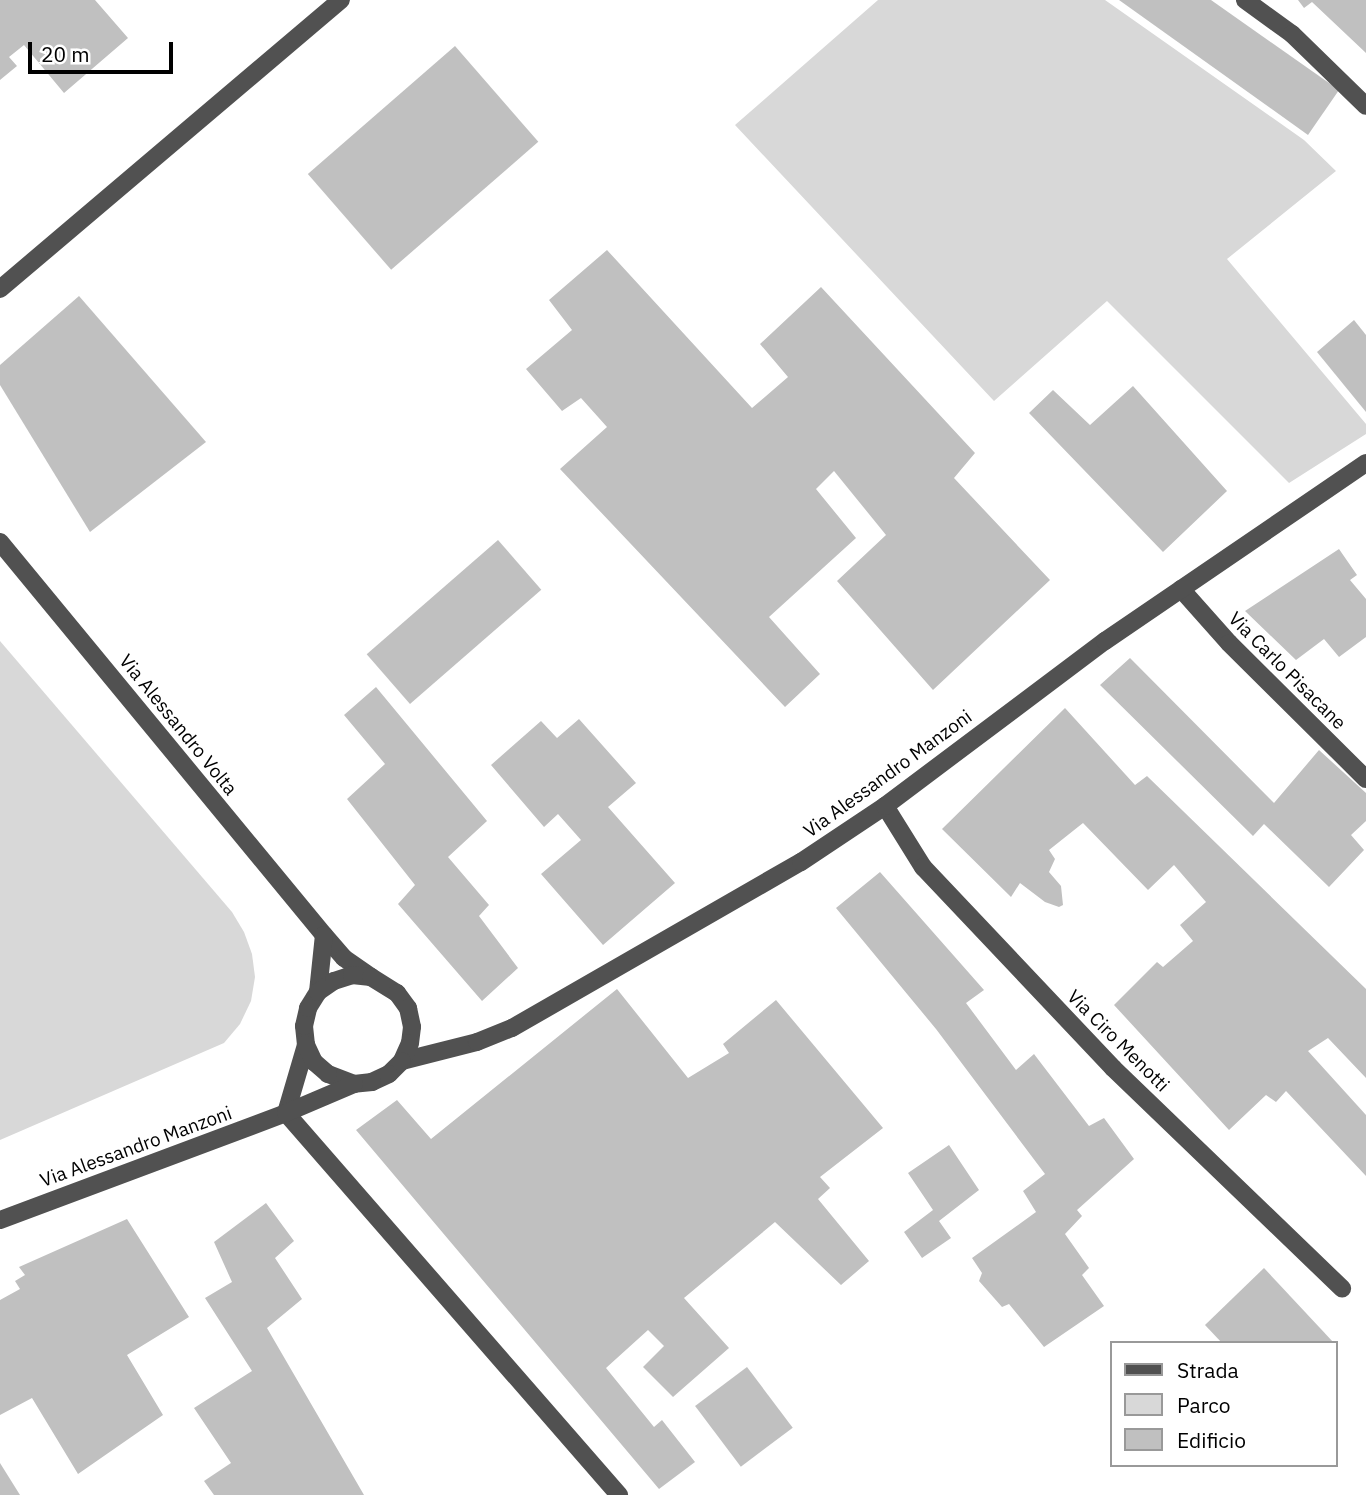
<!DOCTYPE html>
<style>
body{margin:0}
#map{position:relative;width:1366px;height:1495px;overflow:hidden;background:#fff;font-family:"IBM Plex Sans",sans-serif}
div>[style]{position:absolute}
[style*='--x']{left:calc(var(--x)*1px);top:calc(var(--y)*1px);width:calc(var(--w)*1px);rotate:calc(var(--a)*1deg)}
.green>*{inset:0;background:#d8d8d8}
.building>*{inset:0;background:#c0c0c0;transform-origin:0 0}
.minor>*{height:18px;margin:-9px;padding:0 9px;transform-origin:9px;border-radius:9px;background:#515151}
span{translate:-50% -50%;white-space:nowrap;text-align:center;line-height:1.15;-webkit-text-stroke:5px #fff;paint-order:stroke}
.street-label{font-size:19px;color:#000}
.legend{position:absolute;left:1110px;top:1341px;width:228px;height:126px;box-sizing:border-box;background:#fff;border:2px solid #999;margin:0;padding:9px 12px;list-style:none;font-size:21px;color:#000}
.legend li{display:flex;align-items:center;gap:14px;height:35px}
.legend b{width:35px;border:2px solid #999}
.scale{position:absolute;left:28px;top:42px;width:145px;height:32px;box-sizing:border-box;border:4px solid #000;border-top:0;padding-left:9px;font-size:21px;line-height:24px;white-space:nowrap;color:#000;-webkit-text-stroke:5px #fff;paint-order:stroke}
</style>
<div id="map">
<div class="green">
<div style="clip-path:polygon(878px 0,1105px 0,1304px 140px,1336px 171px,1227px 259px,1366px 424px,1366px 434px,1289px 483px,1107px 301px,994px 401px,735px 125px)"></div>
<div style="clip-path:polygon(0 641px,232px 912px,244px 932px,252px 954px,255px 977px,251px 1001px,240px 1024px,224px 1043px,0 1140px)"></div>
</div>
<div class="building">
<div style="clip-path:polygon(0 0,95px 0,128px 38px,64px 93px,24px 45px,9px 57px,17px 66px,0 80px)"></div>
<div style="clip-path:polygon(1119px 0,1211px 0,1339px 90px,1308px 135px)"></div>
<div style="clip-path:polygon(1298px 0,1366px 0,1366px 53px,1312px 2px,1304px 8px)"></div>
<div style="left:455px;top:46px;width:127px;height:195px;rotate:49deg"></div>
<div style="clip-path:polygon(607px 250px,752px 408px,788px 377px,760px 344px,821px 287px,975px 453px,954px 478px,1050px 580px,933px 690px,837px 581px,886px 535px,834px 471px,816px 489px,856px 538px,769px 617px,820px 674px,785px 707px,560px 469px,607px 427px,581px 398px,562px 411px,526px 369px,572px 330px,549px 300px)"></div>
<div style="clip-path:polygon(79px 296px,206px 442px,90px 532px,0 385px,0 365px)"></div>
<div style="clip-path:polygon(1354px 320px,1366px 335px,1366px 412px,1317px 352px)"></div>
<div style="clip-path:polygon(1133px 386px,1227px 491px,1163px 552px,1029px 413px,1053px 390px,1090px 425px)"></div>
<div style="left:498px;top:540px;width:66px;height:174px;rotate:49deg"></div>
<div style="clip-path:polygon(1339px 549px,1357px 575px,1350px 580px,1366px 599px,1366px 637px,1339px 657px,1324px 639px,1296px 660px,1245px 611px)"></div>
<div style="clip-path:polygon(1130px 658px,1274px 803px,1319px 750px,1366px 793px,1366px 821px,1351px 835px,1364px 850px,1329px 887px,1264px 824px,1253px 836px,1100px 685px)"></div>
<div style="clip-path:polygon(376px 687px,487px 821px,448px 857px,489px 905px,479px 916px,518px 968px,482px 1001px,398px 904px,415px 885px,347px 799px,385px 764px,344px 715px)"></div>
<div style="clip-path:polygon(1065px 708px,1135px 785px,1147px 776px,1366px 989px,1366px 1078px,1328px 1038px,1308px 1051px,1366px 1115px,1366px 1176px,1286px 1091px,1276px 1102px,1266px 1095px,1229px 1130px,1114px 1005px,1157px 962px,1163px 967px,1193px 941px,1180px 925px,1206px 902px,1174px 865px,1148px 890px,1083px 823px,1049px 850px,1055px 859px,1049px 872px,1061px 886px,1063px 905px,1059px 907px,1045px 902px,1020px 883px,1011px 897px,942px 829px)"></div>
<div style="clip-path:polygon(579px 719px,636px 783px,608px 807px,675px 883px,603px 945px,541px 874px,581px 840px,558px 814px,544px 827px,491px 765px,541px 721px,557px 738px)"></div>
<div style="clip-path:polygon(880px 872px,984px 990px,966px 1003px,1016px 1070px,1034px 1054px,1089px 1126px,1104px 1118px,1134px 1159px,1077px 1210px,1082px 1216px,1065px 1234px,1089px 1268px,1082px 1275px,1104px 1306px,1044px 1347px,1009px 1304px,1002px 1307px,979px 1281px,982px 1273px,972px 1258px,1036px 1212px,1023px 1191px,1045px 1174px,936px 1029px,836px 908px)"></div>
<div style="clip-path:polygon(617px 989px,688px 1078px,729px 1053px,723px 1044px,776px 1000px,883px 1128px,820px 1177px,830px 1188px,818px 1199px,869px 1261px,841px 1285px,775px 1222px,684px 1298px,729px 1348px,673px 1397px,643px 1367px,664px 1346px,648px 1330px,606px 1368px,654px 1427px,662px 1420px,695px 1462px,659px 1489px,356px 1130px,397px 1100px,431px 1139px)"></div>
<div style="clip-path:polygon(949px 1145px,979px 1190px,939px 1221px,951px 1238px,922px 1258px,904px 1232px,933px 1210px,908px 1173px)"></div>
<div style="clip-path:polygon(266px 1203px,294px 1241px,275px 1258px,302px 1299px,267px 1328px,364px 1495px,214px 1495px,204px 1481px,231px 1463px,194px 1408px,252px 1371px,205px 1298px,232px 1282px,214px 1242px)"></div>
<div style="clip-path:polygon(127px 1219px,189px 1317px,127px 1355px,163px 1415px,78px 1474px,32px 1398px,0 1415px,0 1300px,20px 1289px,15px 1281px,25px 1275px,19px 1267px)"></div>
<div style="clip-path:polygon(1264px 1268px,1334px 1343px,1222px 1343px,1205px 1325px)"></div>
<div style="left:747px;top:1367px;width:76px;height:65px;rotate:53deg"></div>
<div style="clip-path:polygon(0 1463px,20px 1495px,0 1495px)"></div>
</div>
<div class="minor">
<div style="--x:1245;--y:0;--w:58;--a:35.9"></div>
<div style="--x:1292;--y:34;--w:103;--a:44.2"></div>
<div style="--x:0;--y:289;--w:447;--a:-40.3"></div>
<div style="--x:0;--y:542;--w:509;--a:50.5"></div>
<div style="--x:324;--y:935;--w:30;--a:49"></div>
<div style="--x:344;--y:958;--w:33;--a:35"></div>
<div style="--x:1181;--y:589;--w:72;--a:48.4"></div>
<div style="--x:1229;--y:643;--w:193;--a:44.8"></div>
<div style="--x:885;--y:806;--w:72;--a:58.1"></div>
<div style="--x:923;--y:867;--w:277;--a:46.6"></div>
<div style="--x:1113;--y:1068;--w:318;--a:43.9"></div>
<div style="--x:318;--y:992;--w:57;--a:-84"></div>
<div style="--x:402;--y:1061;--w:77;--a:-14.2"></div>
<div style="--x:477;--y:1042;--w:38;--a:-22"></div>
<div style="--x:512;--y:1028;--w:333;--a:-29.9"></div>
<div style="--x:801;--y:862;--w:101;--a:-33.7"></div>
<div style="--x:885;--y:806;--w:275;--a:-36.9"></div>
<div style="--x:1105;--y:641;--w:316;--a:-34.3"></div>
<div style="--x:286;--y:1113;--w:507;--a:48.92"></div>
<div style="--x:286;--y:1113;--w:71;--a:-73.6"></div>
<div style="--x:306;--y:1045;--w:19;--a:-96"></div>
<div style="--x:304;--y:1026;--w:18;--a:-77"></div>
<div style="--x:308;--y:1008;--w:19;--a:-58"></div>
<div style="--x:318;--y:992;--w:19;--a:-35"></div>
<div style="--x:334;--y:981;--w:19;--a:-18"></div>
<div style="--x:352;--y:975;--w:19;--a:6"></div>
<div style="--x:371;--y:977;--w:31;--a:32"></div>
<div style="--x:397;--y:993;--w:19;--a:54"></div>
<div style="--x:408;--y:1008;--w:19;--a:78"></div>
<div style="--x:412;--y:1027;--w:16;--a:97"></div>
<div style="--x:410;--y:1043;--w:20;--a:114"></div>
<div style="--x:402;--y:1061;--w:18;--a:135"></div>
<div style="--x:389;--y:1074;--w:19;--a:155"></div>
<div style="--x:372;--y:1082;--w:18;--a:174"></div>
<div style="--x:354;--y:1084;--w:28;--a:-159"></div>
<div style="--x:328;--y:1074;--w:18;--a:-139"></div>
<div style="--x:314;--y:1062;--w:19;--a:-115"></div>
<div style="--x:0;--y:1220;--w:305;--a:-20.5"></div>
<div style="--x:286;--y:1113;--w:74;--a:-23.1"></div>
</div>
<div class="street-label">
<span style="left:1287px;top:671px;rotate:45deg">Via Carlo Pisacane</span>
<span style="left:178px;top:725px;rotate:51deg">Via Alessandro Volta</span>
<span style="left:888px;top:774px;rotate:-36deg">Via Alessandro Manzoni</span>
<span style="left:1118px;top:1041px;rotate:45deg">Via Ciro Menotti</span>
<span style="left:136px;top:1147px;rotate:-20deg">Via Alessandro Manzoni</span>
</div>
<ul class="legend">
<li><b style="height:9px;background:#515151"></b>Strada</li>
<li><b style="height:19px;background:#d8d8d8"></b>Parco</li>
<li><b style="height:19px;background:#c0c0c0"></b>Edificio</li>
</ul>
<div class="scale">20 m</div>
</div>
